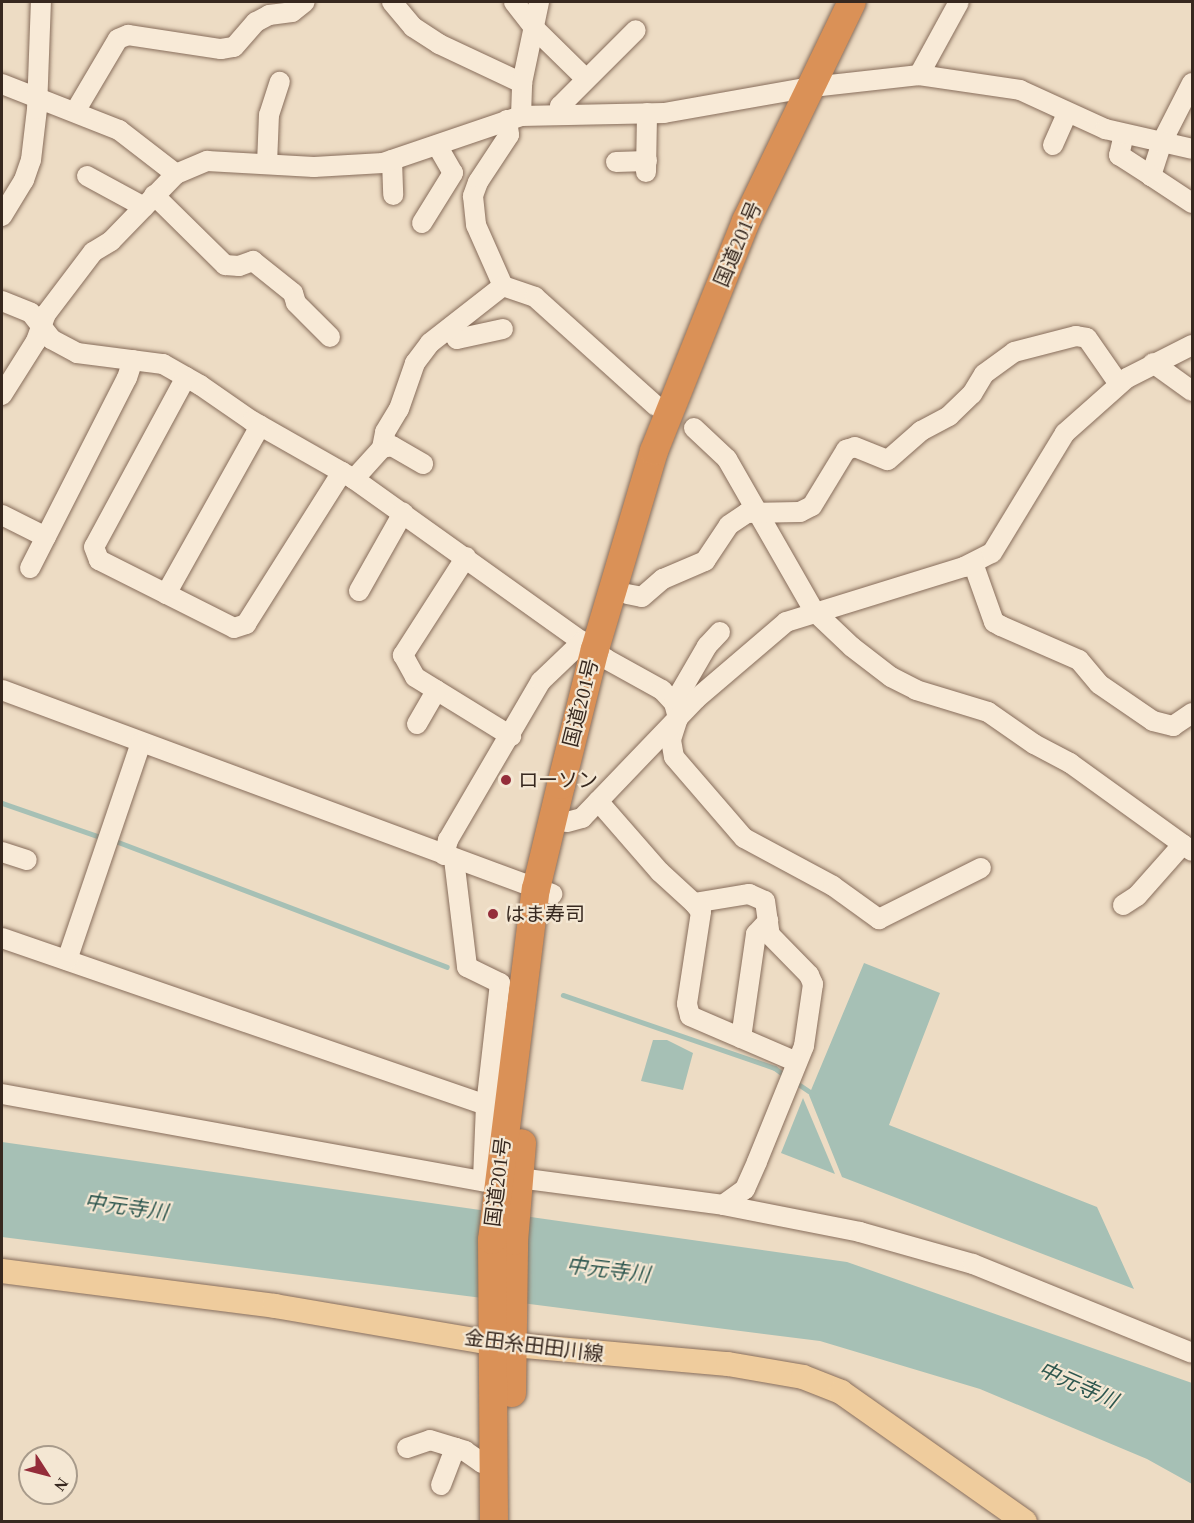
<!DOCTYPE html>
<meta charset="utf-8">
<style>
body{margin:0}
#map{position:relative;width:1194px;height:1523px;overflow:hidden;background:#eddcc4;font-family:"Times New Roman","Noto Sans JP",serif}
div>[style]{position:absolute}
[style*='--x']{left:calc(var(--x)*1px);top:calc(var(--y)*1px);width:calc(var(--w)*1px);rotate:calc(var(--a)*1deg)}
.water>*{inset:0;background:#a6c0b5}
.stream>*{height:4.5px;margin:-2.25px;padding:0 2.25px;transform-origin:2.25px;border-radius:2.25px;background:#a6c0b5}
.roads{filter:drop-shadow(0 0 2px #876d5b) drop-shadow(0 0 2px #876d5b)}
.minor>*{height:20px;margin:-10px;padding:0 10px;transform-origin:10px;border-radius:10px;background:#f8ead7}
.major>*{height:24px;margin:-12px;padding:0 12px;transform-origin:12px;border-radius:12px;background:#efcc9d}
.highway>*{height:28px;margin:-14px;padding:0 14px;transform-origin:14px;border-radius:14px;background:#da9157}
.dots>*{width:16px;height:16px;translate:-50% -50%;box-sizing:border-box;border:3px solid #f4e7d3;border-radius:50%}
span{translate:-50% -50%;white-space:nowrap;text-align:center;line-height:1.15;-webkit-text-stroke:4.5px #f4e7d3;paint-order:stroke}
.street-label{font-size:20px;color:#37281f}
.poi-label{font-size:20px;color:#37281f}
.left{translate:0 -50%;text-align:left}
.water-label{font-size:21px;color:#2e574f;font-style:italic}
.frame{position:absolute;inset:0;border:3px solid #37281f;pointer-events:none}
.north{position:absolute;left:18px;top:1445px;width:60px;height:60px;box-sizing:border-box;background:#f4e7d3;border:2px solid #a89b8b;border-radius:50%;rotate:126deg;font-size:16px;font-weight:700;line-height:24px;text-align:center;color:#37281f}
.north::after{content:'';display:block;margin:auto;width:21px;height:27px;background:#942d3a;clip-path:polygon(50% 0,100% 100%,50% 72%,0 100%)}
</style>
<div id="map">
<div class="water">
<div style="clip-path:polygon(864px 963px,940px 993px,889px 1125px,1097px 1207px,1134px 1289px,842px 1177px,809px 1095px)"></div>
<div style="clip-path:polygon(653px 1040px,667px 1040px,693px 1053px,683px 1090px,641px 1081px)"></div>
<div style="clip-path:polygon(803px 1098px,835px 1174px,781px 1153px)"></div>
<div style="clip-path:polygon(2px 1142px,847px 1262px,1192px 1383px,1192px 1484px,1147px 1459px,980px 1389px,820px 1341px,2px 1237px)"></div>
</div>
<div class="stream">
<div style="--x:2;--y:803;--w:107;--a:19.1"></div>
<div style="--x:113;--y:840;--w:357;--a:20.8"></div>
<div style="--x:563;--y:995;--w:224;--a:19"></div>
<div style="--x:775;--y:1068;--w:15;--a:37"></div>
<div style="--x:794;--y:1081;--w:25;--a:34"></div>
</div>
<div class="roads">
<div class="minor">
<div style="--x:392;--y:2;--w:33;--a:50"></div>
<div style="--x:413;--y:27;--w:31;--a:33"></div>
<div style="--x:439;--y:44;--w:92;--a:25.2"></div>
<div style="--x:514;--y:2;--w:33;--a:52"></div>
<div style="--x:534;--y:28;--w:73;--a:44.4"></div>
<div style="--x:919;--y:75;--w:83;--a:-61.3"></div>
<div style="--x:1192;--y:83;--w:66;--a:117"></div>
<div style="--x:1162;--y:142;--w:36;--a:108"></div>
<div style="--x:1151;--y:176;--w:49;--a:33.4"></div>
<div style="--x:2;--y:84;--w:126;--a:21.5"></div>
<div style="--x:119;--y:130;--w:72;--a:37.7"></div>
<div style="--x:76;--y:110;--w:82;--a:-59.4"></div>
<div style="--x:118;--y:39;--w:11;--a:-22"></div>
<div style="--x:128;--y:35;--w:94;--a:8.6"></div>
<div style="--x:221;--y:49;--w:13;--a:-9"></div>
<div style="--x:234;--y:47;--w:33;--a:-49"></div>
<div style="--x:256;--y:22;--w:15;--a:-28"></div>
<div style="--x:269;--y:15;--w:23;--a:-7"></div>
<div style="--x:292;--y:12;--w:16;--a:-38"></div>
<div style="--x:559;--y:113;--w:7;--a:-82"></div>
<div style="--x:560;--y:106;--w:107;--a:-45"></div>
<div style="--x:521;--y:116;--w:33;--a:-88"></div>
<div style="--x:522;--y:83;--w:83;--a:-78.1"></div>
<div style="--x:507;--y:120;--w:15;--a:82"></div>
<div style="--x:509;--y:135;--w:56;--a:123.4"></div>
<div style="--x:478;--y:182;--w:15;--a:110"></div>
<div style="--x:473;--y:196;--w:29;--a:84"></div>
<div style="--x:476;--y:225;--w:67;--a:66.1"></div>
<div style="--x:503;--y:286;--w:34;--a:19"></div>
<div style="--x:535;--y:297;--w:163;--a:42"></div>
<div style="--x:1124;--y:134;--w:22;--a:103"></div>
<div style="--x:1119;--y:155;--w:38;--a:33"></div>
<div style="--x:1053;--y:145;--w:35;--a:-66"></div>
<div style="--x:392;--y:160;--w:35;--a:88"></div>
<div style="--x:616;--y:162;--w:31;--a:-2"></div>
<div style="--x:267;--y:164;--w:49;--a:-87.7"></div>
<div style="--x:269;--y:115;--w:35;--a:-72"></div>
<div style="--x:646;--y:172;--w:59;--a:-89"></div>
<div style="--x:87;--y:176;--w:65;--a:28.5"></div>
<div style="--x:154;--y:195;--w:100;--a:44.6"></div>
<div style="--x:225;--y:265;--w:14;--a:4"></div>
<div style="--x:239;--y:266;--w:15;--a:-20"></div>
<div style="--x:253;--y:261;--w:51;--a:38.7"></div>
<div style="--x:293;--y:293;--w:10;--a:73"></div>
<div style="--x:296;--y:303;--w:48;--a:45"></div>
<div style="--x:2;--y:216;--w:42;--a:-58.6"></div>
<div style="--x:24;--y:180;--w:21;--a:-71"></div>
<div style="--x:31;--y:160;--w:51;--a:-83.3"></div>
<div style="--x:37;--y:109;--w:107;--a:-87.9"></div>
<div style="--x:422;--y:223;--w:59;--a:-58.2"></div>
<div style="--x:453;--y:173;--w:32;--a:-120"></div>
<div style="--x:2;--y:301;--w:31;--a:22"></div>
<div style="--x:31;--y:313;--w:33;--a:52"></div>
<div style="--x:51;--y:339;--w:30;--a:28"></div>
<div style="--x:77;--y:353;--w:87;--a:7.3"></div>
<div style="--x:163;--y:364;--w:43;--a:29.6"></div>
<div style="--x:200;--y:385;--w:63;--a:34.7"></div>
<div style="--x:252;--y:421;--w:117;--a:29.6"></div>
<div style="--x:354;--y:479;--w:310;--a:35.5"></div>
<div style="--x:606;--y:659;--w:64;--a:29"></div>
<div style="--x:662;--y:690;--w:18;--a:47"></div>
<div style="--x:674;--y:703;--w:16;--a:75"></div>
<div style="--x:678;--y:718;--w:23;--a:108"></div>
<div style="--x:671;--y:740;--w:17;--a:80"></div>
<div style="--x:674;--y:757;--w:107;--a:49.2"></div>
<div style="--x:744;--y:838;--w:101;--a:28.3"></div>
<div style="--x:833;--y:886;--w:57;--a:35.7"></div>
<div style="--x:879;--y:919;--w:114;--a:-26.6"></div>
<div style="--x:450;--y:329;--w:12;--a:55"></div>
<div style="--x:457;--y:339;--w:47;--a:-12.3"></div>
<div style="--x:1153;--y:363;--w:48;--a:35.7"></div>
<div style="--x:186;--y:377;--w:193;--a:118.4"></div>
<div style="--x:94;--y:547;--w:14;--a:69"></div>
<div style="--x:99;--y:560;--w:151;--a:26.7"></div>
<div style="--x:234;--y:628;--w:13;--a:-18"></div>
<div style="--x:246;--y:624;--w:180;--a:-57.7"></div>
<div style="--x:2;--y:395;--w:64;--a:-57.8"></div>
<div style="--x:36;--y:341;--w:29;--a:-70"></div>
<div style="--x:46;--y:314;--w:78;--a:-52.8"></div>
<div style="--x:93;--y:252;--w:21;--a:-31"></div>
<div style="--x:111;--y:241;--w:93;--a:-45.9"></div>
<div style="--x:176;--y:174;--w:34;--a:-23"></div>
<div style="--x:207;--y:161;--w:107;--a:3.2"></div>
<div style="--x:314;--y:167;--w:69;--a:-3.3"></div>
<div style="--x:383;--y:163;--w:146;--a:-18.8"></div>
<div style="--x:521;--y:116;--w:143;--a:-1.2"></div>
<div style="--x:664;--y:113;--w:150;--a:-10"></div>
<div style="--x:812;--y:87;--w:108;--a:-6.4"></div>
<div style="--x:919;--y:75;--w:102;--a:8.4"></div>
<div style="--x:1020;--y:90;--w:94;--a:24.6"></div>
<div style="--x:1105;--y:129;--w:89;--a:12.9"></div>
<div style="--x:694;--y:428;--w:45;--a:43.2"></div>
<div style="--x:727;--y:459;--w:175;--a:60.2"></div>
<div style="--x:814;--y:611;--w:52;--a:43.5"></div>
<div style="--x:852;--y:647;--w:49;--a:37.6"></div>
<div style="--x:891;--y:677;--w:28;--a:27"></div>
<div style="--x:916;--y:690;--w:75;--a:17"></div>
<div style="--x:988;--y:712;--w:56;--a:34.8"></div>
<div style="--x:1034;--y:744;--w:41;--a:27.8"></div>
<div style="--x:1070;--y:763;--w:150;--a:35.8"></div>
<div style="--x:382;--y:448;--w:10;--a:-11"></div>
<div style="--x:392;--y:446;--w:36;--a:30"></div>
<div style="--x:354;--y:479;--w:42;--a:-47.9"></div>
<div style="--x:382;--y:448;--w:16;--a:-79"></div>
<div style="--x:385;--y:432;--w:27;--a:-59"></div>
<div style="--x:399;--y:409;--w:49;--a:-70.8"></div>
<div style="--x:415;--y:363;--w:25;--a:-53"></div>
<div style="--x:430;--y:343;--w:93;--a:-38"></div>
<div style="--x:2;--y:515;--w:49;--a:26.6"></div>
<div style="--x:466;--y:557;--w:117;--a:122.7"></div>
<div style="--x:403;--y:655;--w:25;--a:61"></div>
<div style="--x:415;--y:677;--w:113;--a:31.6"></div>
<div style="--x:973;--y:563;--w:63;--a:70.4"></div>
<div style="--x:994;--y:622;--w:8;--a:30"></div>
<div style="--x:1001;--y:626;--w:85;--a:23.6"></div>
<div style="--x:1079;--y:660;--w:31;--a:50"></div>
<div style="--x:1099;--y:684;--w:65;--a:34.4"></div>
<div style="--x:1153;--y:721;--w:21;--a:14"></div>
<div style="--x:1173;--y:726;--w:23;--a:-34"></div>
<div style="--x:30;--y:568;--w:213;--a:-63"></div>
<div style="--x:127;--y:378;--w:19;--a:-72"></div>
<div style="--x:359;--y:591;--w:90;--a:-60.6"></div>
<div style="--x:166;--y:594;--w:193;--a:-60.8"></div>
<div style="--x:627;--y:594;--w:15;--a:11"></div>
<div style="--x:642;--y:597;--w:28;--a:-41"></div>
<div style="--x:663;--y:579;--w:46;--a:-23.2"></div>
<div style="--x:705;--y:561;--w:43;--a:-56.3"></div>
<div style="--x:729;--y:525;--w:22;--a:-34"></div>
<div style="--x:747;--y:513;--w:53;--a:-1.1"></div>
<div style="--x:800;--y:512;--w:13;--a:-27"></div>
<div style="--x:812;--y:506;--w:66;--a:-58.7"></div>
<div style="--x:846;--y:450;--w:9;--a:-18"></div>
<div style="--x:855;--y:447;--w:35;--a:22"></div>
<div style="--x:888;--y:460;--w:44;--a:-41.3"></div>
<div style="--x:921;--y:431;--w:32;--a:-28"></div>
<div style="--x:949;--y:416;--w:32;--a:-44"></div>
<div style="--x:972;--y:394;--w:23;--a:-59"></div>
<div style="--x:984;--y:374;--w:37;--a:-36"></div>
<div style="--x:1014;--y:352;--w:64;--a:-14.5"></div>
<div style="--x:1076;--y:336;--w:11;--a:10"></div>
<div style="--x:1087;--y:338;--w:56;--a:55.2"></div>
<div style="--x:2;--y:690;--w:587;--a:20.35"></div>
<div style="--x:674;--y:703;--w:66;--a:-59.9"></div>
<div style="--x:707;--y:646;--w:19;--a:-47"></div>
<div style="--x:417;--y:724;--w:39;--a:-60"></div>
<div style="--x:598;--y:801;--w:94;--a:48.9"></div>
<div style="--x:660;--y:872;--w:46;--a:42.4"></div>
<div style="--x:694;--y:903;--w:56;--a:-9.3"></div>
<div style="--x:749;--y:894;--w:17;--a:24"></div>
<div style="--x:765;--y:901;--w:34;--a:82"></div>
<div style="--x:770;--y:935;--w:56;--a:45.7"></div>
<div style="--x:809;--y:975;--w:10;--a:66"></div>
<div style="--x:813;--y:984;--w:63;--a:98.3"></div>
<div style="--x:804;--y:1046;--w:125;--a:112.1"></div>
<div style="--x:757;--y:1162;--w:30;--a:114"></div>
<div style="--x:745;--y:1189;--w:27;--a:144"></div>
<div style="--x:567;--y:822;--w:16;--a:-15"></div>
<div style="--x:582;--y:818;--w:165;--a:-46.2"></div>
<div style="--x:696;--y:699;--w:118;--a:-40.5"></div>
<div style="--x:786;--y:622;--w:186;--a:-17.2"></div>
<div style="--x:964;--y:567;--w:31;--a:-27"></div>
<div style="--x:992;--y:553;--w:140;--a:-58.7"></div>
<div style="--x:1065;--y:433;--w:83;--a:-41.6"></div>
<div style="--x:1127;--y:378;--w:73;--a:-26.9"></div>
<div style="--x:2;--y:852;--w:26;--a:18"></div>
<div style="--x:444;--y:855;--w:16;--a:-75"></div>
<div style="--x:448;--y:840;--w:184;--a:-59.7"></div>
<div style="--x:541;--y:681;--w:58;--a:-43.6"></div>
<div style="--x:454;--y:859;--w:109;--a:83.1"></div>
<div style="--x:467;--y:967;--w:37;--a:26"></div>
<div style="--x:500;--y:983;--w:123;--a:96.5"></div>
<div style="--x:486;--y:1105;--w:76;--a:92.3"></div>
<div style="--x:694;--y:903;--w:11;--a:52"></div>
<div style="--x:701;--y:912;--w:93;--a:98.7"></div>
<div style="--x:687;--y:1004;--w:12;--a:76"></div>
<div style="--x:690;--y:1016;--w:116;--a:23.3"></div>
<div style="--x:1123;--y:905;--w:17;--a:-33"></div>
<div style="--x:1137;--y:896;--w:69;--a:-48.5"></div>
<div style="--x:2;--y:938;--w:512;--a:19.04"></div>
<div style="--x:67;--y:960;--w:229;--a:-71.2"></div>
<div style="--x:741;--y:1038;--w:105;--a:-81.8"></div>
<div style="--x:756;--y:934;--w:18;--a:-47"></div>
<div style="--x:2;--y:1094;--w:489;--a:10.3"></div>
<div style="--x:483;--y:1181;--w:36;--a:-5"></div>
<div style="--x:519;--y:1178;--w:206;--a:7.5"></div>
<div style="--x:723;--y:1205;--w:140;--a:11.1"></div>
<div style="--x:860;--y:1232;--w:117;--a:15.8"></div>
<div style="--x:973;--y:1264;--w:236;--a:22.1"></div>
<div style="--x:407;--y:1448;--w:24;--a:-19"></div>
<div style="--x:430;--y:1440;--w:37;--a:17"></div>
<div style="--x:465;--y:1451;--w:21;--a:35"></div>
<div style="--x:482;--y:1463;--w:11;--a:0"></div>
<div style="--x:441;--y:1485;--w:40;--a:-69"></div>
</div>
<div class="major">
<div style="--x:2;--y:1271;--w:275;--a:7.3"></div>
<div style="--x:275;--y:1306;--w:219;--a:9.7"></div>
<div style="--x:491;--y:1343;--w:238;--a:5.1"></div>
<div style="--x:728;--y:1364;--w:76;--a:9.8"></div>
<div style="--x:803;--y:1377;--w:41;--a:21.5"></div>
<div style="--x:841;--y:1392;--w:225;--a:35.2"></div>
</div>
<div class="highway">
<div style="--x:512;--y:1393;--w:152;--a:-89.2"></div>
<div style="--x:514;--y:1241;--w:98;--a:-85.3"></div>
<div style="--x:494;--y:1522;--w:282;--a:-90.4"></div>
<div style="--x:492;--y:1240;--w:354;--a:-82.9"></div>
<div style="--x:536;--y:889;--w:107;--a:-76.5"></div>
<div style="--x:561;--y:785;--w:140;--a:-76"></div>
<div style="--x:595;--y:649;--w:207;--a:-73.4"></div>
<div style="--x:654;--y:451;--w:248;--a:-68.2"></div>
<div style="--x:746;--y:221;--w:243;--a:-64.2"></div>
</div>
</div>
<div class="dots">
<div style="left:506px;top:780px;background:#942d3a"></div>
<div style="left:493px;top:914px;background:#942d3a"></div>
</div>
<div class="street-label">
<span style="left:738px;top:244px;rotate:-67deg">国道201号</span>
<span style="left:581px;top:703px;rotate:-76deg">国道201号</span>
<span style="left:498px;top:1182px;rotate:-83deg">国道201号</span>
<span style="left:534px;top:1346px;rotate:7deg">金田糸田田川線</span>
</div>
<div class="poi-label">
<span class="left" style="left:518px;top:780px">ローソン</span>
<span class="left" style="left:505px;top:914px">はま寿司</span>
</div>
<div class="water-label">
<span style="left:126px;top:1207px;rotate:8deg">中元寺川</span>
<span style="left:608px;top:1270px;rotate:7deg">中元寺川</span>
<span style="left:1078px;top:1385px;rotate:24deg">中元寺川</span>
</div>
<div class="frame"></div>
<div class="north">N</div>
</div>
